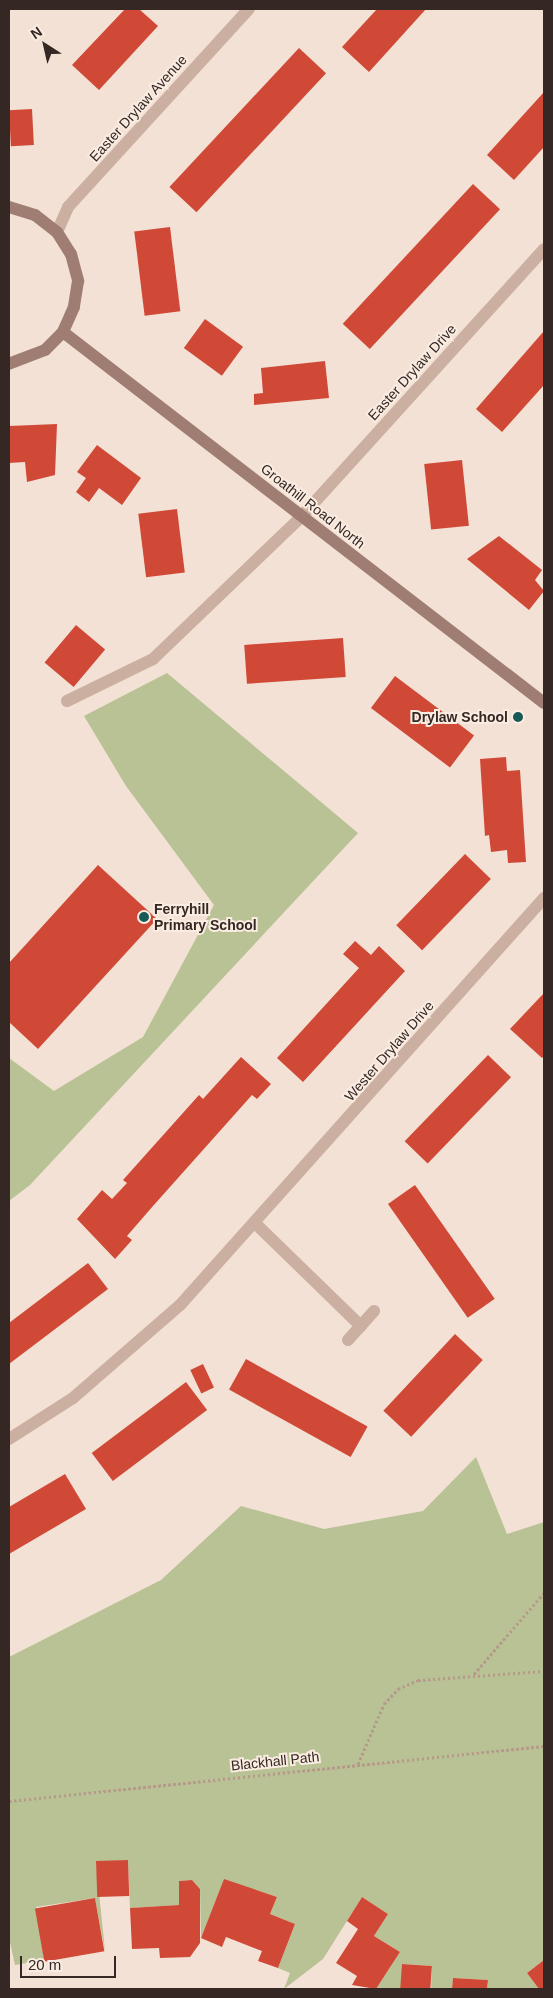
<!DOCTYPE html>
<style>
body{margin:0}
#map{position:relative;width:553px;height:1998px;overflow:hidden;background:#f3e1d5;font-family:Helvetica,sans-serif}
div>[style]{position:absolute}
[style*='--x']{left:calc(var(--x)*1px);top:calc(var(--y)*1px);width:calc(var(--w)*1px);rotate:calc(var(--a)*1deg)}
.green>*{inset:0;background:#b8c295}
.building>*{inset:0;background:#d04936;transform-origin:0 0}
.path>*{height:3px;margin-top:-1.5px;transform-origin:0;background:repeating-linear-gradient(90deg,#b7998b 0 2.5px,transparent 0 5px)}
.lane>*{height:12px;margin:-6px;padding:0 6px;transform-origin:6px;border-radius:6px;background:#cbafa1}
.street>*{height:12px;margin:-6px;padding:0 6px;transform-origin:6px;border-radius:6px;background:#cbafa1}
.secondary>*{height:12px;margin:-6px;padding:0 6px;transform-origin:6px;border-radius:6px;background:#9f7d72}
.dots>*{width:14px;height:14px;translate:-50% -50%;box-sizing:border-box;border:2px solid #faece1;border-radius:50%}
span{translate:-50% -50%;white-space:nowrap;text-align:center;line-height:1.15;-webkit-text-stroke:4px #faece1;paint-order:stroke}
.street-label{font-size:14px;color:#342724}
.poi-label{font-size:14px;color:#342724;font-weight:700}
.right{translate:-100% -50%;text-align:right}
.left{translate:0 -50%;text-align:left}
.frame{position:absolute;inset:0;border:10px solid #342724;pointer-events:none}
.north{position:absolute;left:20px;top:20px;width:50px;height:50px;-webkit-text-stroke:4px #faece1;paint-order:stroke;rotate:325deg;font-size:14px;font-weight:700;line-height:20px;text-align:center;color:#342724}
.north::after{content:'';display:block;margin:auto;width:18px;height:22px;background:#342724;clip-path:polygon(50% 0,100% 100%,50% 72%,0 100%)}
.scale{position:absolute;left:20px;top:1956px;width:96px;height:22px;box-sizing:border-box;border:2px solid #342724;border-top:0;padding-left:6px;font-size:15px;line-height:18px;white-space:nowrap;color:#342724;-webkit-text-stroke:4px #faece1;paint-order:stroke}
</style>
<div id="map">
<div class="green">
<div style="clip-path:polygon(167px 673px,358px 833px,30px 1185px,9px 1201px,9px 1058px,54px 1091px,143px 1037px,214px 905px,126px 786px,84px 716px)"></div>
<div style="clip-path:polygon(476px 1457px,507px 1534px,544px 1522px,544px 1960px,527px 1973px,539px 1989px,487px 1989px,488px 1980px,453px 1978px,452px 1989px,431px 1989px,432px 1966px,403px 1964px,401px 1989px,376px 1989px,400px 1952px,374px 1936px,388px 1914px,362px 1897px,323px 1959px,284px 1989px,290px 1973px,278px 1968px,295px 1924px,270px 1914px,277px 1897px,224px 1880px,201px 1938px,200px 1889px,192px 1880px,179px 1881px,179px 1905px,130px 1908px,128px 1860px,96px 1863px,105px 1951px,95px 1898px,36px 1907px,44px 1960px,15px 1965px,9px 1938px,9px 1657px,161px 1580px,241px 1506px,324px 1529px,423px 1511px)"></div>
</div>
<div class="building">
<div style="clip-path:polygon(125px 9px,139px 9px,158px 26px,99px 90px,72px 65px)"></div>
<div style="clip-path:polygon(377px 9px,426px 9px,369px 72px,342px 47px)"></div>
<div style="left:299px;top:48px;width:37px;height:190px;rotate:43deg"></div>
<div style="clip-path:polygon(544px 92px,544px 147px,514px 180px,487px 155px)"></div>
<div style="left:32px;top:109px;width:36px;height:23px;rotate:87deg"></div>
<div style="left:473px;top:184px;width:37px;height:191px;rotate:43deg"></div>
<div style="left:170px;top:227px;width:85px;height:36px;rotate:83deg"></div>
<div style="left:205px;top:319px;width:47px;height:36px;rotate:36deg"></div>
<div style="clip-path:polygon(544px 331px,544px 385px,502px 432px,476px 409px)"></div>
<div style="clip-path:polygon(325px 361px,329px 398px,254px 405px,254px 394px,263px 393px,261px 368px)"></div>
<div style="clip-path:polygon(57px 424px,55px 475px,27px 482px,25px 462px,9px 463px,9px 426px)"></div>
<div style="clip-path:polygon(97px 445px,141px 478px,122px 505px,99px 488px,89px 502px,76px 492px,86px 478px,77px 472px)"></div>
<div style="left:462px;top:460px;width:66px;height:38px;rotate:84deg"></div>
<div style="left:177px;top:509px;width:64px;height:39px;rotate:83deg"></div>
<div style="clip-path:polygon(499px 536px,542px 570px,535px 580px,544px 591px,529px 610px,467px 559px)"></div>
<div style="left:76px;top:625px;width:38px;height:49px;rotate:40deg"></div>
<div style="left:343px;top:638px;width:39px;height:99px;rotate:86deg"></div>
<div style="left:395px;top:676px;width:99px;height:40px;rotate:37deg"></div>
<div style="clip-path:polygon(506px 757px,507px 771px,520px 770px,526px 862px,508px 863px,507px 850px,491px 852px,489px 835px,485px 836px,480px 759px)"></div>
<div style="left:465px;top:854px;width:36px;height:99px;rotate:44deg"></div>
<div style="clip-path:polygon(98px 865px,157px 919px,38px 1049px,9px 1022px,9px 963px)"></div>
<div style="clip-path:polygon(355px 941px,371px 955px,379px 946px,405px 971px,303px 1082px,277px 1058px,359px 968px,343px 954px)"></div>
<div style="clip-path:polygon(544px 993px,544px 1056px,542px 1058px,510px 1029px)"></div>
<div style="left:488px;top:1055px;width:32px;height:120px;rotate:44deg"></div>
<div style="clip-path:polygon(241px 1057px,271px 1084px,257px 1099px,252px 1095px,153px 1206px,127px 1236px,132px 1240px,115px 1259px,77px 1219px,102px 1190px,112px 1199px,127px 1183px,123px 1180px,199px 1095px,203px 1099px)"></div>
<div style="left:415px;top:1185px;width:139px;height:33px;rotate:55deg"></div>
<div style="clip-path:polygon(88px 1263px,108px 1289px,9px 1364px,9px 1323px)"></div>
<div style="left:455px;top:1334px;width:38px;height:105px;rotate:43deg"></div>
<div style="left:246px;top:1359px;width:139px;height:35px;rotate:29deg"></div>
<div style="left:203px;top:1364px;width:26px;height:14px;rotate:65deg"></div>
<div style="left:186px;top:1382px;width:35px;height:118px;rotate:53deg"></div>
<div style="clip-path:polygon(65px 1474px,86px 1509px,9px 1554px,9px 1507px)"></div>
<div style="left:128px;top:1860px;width:36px;height:32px;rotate:88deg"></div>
<div style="clip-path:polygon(224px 1879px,277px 1897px,270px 1914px,295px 1924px,278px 1968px,258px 1961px,262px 1951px,226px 1937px,222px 1947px,201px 1938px)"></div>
<div style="clip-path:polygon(192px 1880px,200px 1889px,200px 1943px,190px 1957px,160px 1958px,159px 1948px,132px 1949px,130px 1908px,179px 1905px,179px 1881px)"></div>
<div style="clip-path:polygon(362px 1897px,388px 1914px,374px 1936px,400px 1952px,376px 1989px,352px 1985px,357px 1976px,336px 1963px,358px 1929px,347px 1921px)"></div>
<div style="left:95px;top:1898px;width:54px;height:61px;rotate:80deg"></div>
<div style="clip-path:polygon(544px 1960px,544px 1989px,539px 1989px,527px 1973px)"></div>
<div style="left:402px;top:1964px;width:30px;height:25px;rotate:4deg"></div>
<div style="clip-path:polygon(453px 1978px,488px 1980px,487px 1989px,452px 1989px)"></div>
</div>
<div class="path">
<div style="--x:474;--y:1674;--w:107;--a:-49.2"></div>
<div style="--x:358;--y:1764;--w:65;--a:-66.6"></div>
<div style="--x:384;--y:1704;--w:21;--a:-47"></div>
<div style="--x:398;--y:1689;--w:22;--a:-24"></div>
<div style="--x:418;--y:1680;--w:126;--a:-4.1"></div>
<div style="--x:9;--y:1801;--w:538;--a:-5.87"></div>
</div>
<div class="lane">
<div style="--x:67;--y:701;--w:96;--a:-26"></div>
<div style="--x:153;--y:659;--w:207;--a:-43.8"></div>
<div style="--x:348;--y:1340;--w:39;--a:-48"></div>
</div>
<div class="street">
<div style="--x:57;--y:232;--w:27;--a:-66"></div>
<div style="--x:68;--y:207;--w:268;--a:-47.6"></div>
<div style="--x:302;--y:516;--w:360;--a:-47.8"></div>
<div style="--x:257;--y:1225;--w:145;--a:44.2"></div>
<div style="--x:9;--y:1439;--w:76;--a:-32.6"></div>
<div style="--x:73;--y:1398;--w:143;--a:-41"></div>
<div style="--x:181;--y:1304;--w:545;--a:-48.2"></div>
</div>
<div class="secondary">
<div style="--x:9;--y:207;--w:27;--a:17"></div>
<div style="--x:35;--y:215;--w:28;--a:38"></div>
<div style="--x:57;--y:232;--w:26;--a:58"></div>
<div style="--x:71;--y:254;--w:28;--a:75"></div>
<div style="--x:78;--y:281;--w:26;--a:99"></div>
<div style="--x:74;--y:307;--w:27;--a:114"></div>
<div style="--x:63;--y:332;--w:25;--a:135"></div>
<div style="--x:45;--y:350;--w:39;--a:159"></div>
<div style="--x:63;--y:332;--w:607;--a:37.64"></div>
</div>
<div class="dots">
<div style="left:518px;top:717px;background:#175955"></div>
<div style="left:144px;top:917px;background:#175955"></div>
</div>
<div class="street-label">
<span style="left:138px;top:108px;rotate:-48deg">Easter Drylaw Avenue</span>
<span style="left:412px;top:372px;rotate:-48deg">Easter Drylaw Drive</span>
<span style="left:313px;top:506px;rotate:38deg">Groathill Road North</span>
<span style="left:389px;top:1051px;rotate:-49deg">Wester Drylaw Drive</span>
<span style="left:275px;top:1761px;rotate:-6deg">Blackhall Path</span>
</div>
<div class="poi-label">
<span class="right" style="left:508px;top:717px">Drylaw School</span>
<span class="left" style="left:154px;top:917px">Ferryhill<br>Primary School</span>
</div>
<div class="frame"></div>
<div class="north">N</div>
<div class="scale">20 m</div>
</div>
